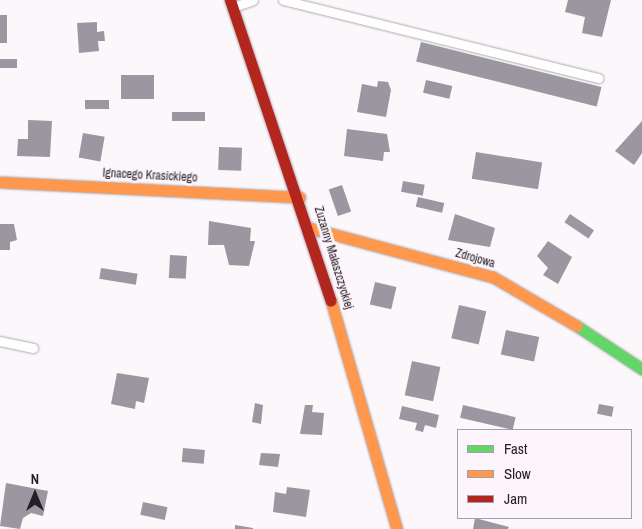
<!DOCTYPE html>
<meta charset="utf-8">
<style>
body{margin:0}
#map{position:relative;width:642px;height:529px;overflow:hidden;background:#fbf7fb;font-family:"Archivo Narrow",sans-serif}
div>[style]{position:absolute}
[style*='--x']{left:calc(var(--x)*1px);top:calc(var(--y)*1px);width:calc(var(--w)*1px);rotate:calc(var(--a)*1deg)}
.building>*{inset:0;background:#9b97a0;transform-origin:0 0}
.roads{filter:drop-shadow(0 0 1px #afaaaf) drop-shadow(0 0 1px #afaaaf)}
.lane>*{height:9px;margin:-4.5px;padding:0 4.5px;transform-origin:4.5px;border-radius:4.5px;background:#fefefe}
.fast>*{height:11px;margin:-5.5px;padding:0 5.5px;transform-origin:5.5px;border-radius:5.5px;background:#63d668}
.slow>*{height:11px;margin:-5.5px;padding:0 5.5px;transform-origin:5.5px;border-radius:5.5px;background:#ff974d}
.jam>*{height:11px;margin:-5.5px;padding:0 5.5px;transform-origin:5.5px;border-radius:5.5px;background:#b3261e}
span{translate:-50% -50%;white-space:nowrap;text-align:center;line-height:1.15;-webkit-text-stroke:5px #fdf5fc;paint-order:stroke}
.street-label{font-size:12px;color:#251e24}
.legend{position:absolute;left:457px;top:429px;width:175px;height:90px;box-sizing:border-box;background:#fdf5fc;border:1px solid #a79fa6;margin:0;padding:6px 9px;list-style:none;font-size:15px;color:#251e24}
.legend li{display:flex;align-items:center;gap:10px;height:25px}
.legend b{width:25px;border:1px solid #a79fa6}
.north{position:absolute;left:10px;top:469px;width:50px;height:50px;-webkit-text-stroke:4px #fdf5fc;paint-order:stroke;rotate:0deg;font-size:14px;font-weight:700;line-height:20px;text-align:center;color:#251e24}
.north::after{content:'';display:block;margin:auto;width:18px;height:22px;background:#251e24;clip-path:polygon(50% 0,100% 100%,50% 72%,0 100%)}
</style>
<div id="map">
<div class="building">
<div style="clip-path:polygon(568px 0,611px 0,602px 37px,582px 33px,585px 17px,565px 12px)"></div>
<div style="left:0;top:15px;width:7px;height:28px"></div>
<div style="clip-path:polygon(97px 22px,97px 32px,104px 31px,105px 41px,98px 41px,99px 51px,79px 53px,77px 23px)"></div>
<div style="left:421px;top:42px;width:186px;height:20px;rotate:14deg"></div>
<div style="left:0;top:59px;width:17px;height:9px"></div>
<div style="left:121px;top:75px;width:33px;height:24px"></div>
<div style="left:426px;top:80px;width:27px;height:13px;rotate:13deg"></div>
<div style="clip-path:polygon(378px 81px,388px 82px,391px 90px,386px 117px,357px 112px,362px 84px,377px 87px)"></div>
<div style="left:85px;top:100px;width:24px;height:9px"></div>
<div style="left:172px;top:112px;width:33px;height:9px"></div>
<div style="clip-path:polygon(28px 120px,52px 121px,50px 157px,17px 156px,18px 139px,28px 139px)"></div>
<div style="clip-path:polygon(642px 121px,642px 153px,634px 165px,615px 151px)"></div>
<div style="clip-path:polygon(347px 129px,387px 134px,390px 152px,384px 152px,383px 161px,344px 156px)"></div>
<div style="left:83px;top:133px;width:22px;height:25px;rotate:10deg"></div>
<div style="left:219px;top:147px;width:23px;height:23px;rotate:2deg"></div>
<div style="left:476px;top:152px;width:67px;height:27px;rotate:9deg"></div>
<div style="left:403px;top:181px;width:22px;height:11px;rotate:10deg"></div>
<div style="left:342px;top:185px;width:28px;height:14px;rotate:71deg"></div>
<div style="left:418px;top:197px;width:27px;height:10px;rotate:13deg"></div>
<div style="clip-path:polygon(455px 214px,495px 228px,490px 247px,448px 240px)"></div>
<div style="left:570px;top:214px;width:29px;height:10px;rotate:34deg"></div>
<div style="clip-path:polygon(209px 221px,251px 228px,250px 241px,255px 241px,249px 266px,229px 265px,224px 245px,208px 245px)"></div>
<div style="clip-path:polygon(0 224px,14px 224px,17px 240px,10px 242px,10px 250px,0 250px)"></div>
<div style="clip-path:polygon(548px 241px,572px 257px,558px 284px,543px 275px,548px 268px,537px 256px)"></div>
<div style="left:170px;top:255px;width:17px;height:23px;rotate:3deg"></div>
<div style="left:101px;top:268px;width:37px;height:11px;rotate:9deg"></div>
<div style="left:375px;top:282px;width:22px;height:23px;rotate:13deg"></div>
<div style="left:459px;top:305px;width:28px;height:34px;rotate:13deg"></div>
<div style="left:506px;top:330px;width:34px;height:25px;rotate:12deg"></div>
<div style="left:412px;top:361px;width:29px;height:35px;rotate:12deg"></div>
<div style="clip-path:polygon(117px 373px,149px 378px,144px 403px,136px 401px,135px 409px,111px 404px)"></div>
<div style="clip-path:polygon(255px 403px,263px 405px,261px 424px,252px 422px)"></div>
<div style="left:599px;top:404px;width:15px;height:10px;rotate:11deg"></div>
<div style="clip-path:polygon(305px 405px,313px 405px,312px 412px,324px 413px,322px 435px,300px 434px)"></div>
<div style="left:463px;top:405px;width:54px;height:13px;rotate:13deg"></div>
<div style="clip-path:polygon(402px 406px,439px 415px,436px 428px,425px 425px,423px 432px,415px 430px,417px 423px,399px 419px)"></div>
<div style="left:183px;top:448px;width:22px;height:14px;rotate:5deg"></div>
<div style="clip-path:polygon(261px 453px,280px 454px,278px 467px,259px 465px)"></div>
<div style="clip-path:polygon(6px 483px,48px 491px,43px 516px,31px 513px,23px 518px,20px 529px,0 526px)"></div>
<div style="clip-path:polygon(287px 487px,310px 490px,306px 517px,273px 512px,275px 492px,286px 494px)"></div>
<div style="left:143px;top:502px;width:25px;height:13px;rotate:12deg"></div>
<div style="clip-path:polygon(475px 518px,509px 527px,508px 529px,473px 529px)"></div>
<div style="clip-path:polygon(235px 525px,253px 528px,253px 529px,235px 529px)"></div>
</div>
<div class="roads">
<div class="lane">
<div style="--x:283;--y:0;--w:325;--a:13.9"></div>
<div style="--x:236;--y:6;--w:18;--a:-19"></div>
<div style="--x:0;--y:341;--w:34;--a:12"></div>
</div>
<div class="fast">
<div style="--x:577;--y:326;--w:78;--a:33.5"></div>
</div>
<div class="slow">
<div style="--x:0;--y:182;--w:300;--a:2.9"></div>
<div style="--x:310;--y:228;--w:189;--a:15"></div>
<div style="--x:493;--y:277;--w:97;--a:30.3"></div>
<div style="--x:331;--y:301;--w:237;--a:73.9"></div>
</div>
<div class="jam">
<div style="--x:230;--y:0;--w:317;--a:71.5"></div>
</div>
</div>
<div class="street-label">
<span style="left:150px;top:176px;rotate:3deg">Ignacego Krasickiego</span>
<span style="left:333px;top:258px;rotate:73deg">Zuzanny Małaszczyckiej</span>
<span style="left:475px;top:259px;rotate:16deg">Zdrojowa</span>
</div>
<ul class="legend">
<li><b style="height:6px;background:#63d668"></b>Fast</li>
<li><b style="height:6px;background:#ff974d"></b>Slow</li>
<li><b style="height:6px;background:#b3261e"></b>Jam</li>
</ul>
<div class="north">N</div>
</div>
